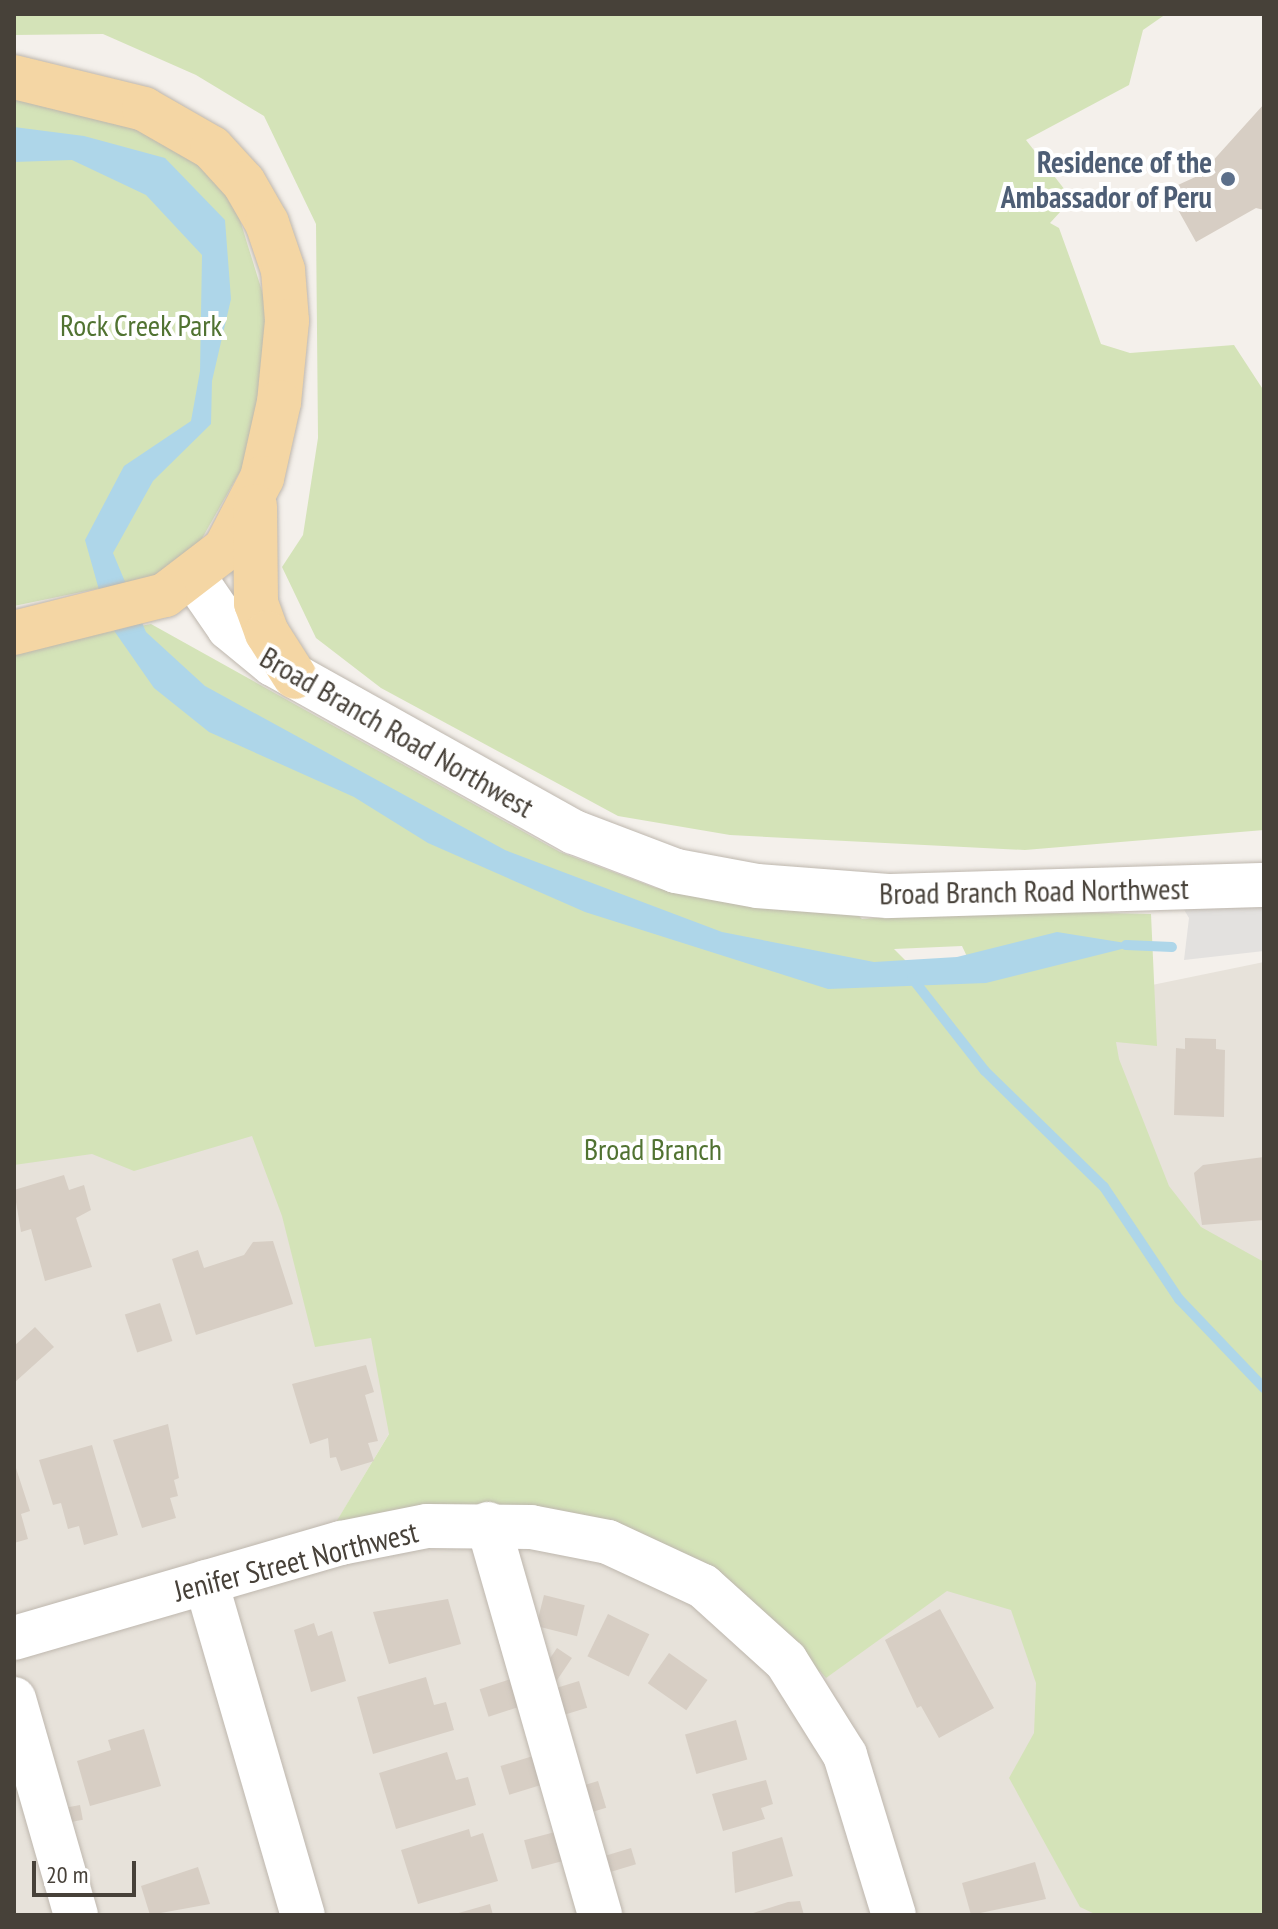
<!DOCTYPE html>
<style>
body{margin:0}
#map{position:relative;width:1278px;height:1929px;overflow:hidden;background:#f4f0eb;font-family:"PT Sans Narrow",sans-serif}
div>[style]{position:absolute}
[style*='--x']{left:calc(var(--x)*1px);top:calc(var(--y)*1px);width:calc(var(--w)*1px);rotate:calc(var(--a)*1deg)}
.residential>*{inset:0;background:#e7e2da}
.green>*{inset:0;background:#d4e3b8}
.parking>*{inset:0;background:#e3e1df}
.water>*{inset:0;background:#aed6e9}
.stream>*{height:10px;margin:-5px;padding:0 5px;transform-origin:5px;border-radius:5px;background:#aed6e9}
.building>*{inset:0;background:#d7cec4;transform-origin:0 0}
.roads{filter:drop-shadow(0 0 2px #beb7ae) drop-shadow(0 0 2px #beb7ae)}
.minor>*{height:44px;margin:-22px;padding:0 22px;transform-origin:22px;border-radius:22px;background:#fff}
.major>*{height:44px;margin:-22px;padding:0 22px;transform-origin:22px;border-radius:22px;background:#f4d6a4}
.dots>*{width:22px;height:22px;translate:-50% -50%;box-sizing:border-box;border:4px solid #fff;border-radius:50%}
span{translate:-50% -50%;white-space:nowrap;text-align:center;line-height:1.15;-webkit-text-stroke:8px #fff;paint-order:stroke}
.service-label{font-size:30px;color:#4e5e75;font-weight:700}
.right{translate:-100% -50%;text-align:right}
.park-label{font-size:30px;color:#517332}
.street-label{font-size:30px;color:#474139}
.frame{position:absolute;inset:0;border:16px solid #474139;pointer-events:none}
.scale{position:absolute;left:32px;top:1861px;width:104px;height:36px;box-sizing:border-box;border:4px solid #474139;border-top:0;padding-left:10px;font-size:24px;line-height:28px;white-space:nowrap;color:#474139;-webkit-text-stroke:6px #fff;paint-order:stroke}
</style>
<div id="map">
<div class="residential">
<div style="clip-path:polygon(1264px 962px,1264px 1328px,1187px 1248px,1079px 1000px)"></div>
<div style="clip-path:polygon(307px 1090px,442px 1345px,313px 1561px,484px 1529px,957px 1573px,1025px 1602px,1158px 1915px,14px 1915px,14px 1165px,121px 1107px)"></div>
</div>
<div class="green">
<div style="clip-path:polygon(14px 14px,1166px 14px,1143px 30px,1129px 85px,1026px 140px,1072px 199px,1050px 223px,1059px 228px,1101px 344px,1130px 353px,1234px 345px,1264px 391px,1264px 830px,1025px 850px,730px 835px,618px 816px,381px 688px,316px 638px,282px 567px,303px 535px,318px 438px,316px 224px,264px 116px,196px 75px,103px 34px,14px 35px)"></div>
<div style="clip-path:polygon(14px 91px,160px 130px,231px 191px,270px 317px,258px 407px,242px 468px,200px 542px,154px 577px,14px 606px)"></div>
<div style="clip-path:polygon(evenodd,151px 624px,560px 852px,656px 888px,853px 910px,862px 919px,975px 910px,1151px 914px,1157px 1046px,1116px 1042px,1119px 1059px,1169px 1186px,1201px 1227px,1264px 1262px,1264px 1915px,1097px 1915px,1080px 1907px,1009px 1778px,1034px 1733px,1036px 1683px,1011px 1610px,947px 1591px,826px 1678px,820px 1671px,792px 1692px,705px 1605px,534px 1533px,312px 1562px,389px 1434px,371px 1338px,315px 1347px,282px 1216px,252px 1136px,134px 1171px,92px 1154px,14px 1165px,14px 649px,151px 624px,962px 946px,972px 967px,929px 984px,894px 949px,962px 946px)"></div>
</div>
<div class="parking">
<div style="clip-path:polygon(1264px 897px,1264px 951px,1184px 960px,1189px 918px,1183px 908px)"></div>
</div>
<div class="water">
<div style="clip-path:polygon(14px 127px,84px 136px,165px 158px,225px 220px,231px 299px,212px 381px,211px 424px,153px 481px,113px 553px,146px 632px,205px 686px,505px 850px,722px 932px,874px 962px,957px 957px,1057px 932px,1138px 945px,986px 983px,828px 989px,585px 912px,428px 843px,354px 797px,209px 732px,154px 688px,108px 622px,85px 540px,124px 466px,191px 421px,200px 371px,202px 255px,146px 195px,72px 160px,14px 162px)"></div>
</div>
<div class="stream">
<div style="--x:1126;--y:945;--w:46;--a:2.5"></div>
<div style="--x:912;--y:978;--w:118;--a:51.9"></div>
<div style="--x:985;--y:1071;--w:166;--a:44.3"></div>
<div style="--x:1104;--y:1187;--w:135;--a:56.2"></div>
<div style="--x:1179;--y:1299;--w:123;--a:46.3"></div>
</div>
<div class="building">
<div style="clip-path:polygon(1264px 104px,1264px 210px,1256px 208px,1196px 242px,1167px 190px,1215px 168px,1209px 165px)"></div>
<div style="clip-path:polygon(1185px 1038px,1216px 1039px,1216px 1049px,1225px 1050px,1224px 1117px,1174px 1115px,1176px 1048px,1185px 1049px)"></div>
<div style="clip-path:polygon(1264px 1157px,1264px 1220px,1202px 1225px,1194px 1173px,1203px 1165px)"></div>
<div style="clip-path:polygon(64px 1175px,69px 1190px,84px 1185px,91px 1210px,76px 1218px,92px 1267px,45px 1281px,31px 1229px,21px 1232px,14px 1190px)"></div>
<div style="clip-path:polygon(273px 1241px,293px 1304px,196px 1335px,172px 1259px,198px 1250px,204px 1268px,244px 1255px,253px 1242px)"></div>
<div style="left:160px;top:1303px;width:40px;height:37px;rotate:72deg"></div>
<div style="clip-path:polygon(35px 1327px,54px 1347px,14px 1383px,14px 1346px)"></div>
<div style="clip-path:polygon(366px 1365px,374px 1392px,365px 1395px,378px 1441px,368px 1443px,374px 1461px,341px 1471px,336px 1457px,330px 1458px,328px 1438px,310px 1444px,292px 1384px)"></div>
<div style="clip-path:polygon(168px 1424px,179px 1478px,174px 1480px,178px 1496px,170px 1498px,176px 1518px,142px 1528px,113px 1440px)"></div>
<div style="clip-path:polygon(92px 1445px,118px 1535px,84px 1545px,79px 1526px,68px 1529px,61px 1503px,53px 1505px,39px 1460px)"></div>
<div style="clip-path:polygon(14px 1462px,30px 1511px,21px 1514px,28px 1539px,14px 1543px)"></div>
<div style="left:544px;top:1595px;width:42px;height:32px;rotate:14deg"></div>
<div style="clip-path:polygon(448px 1599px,461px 1644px,389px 1664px,373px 1612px)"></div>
<div style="clip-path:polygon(940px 1609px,994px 1708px,939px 1738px,921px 1706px,917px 1708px,885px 1640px)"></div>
<div style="left:608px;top:1614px;width:46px;height:47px;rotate:26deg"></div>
<div style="clip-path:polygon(314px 1623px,318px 1636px,332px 1631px,346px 1681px,311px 1692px,294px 1630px)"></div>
<div style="left:557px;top:1648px;width:18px;height:30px;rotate:34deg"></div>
<div style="left:669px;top:1653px;width:47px;height:37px;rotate:35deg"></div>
<div style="clip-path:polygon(426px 1677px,434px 1705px,446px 1702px,454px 1730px,373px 1754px,357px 1697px)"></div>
<div style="left:511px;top:1679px;width:29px;height:33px;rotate:72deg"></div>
<div style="left:579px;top:1681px;width:28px;height:34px;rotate:73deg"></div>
<div style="left:736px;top:1720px;width:41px;height:53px;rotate:74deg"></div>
<div style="clip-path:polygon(144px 1729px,161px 1786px,90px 1806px,77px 1761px,111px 1750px,108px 1740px)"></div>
<div style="clip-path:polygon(447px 1752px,456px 1780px,468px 1777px,476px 1805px,396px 1829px,379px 1773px)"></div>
<div style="left:533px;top:1756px;width:30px;height:34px;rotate:73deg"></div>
<div style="clip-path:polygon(766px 1780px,773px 1804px,761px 1808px,765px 1819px,723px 1831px,712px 1794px)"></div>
<div style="left:598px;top:1781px;width:28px;height:24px;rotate:73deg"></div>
<div style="left:80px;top:1805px;width:15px;height:20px;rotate:79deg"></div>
<div style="clip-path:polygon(469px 1829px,471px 1837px,483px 1833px,498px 1881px,418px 1904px,401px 1850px)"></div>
<div style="left:555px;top:1832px;width:30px;height:32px;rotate:75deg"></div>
<div style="clip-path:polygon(782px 1837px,793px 1876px,735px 1893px,732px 1852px)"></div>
<div style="left:631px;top:1848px;width:17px;height:31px;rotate:73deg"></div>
<div style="clip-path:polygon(1035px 1862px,1046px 1899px,971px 1915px,962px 1883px)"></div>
<div style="clip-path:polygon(198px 1867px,210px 1904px,150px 1915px,141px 1886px)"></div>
<div style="clip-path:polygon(800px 1901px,804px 1915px,747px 1915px,788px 1902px)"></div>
<div style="clip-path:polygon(490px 1904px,493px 1915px,455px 1915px,455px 1914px)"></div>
</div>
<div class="roads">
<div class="minor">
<div style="--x:194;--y:577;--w:62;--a:55.5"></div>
<div style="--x:229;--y:628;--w:57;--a:39.3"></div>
<div style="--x:273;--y:664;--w:345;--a:29.2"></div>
<div style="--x:574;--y:832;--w:109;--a:20.9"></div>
<div style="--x:676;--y:871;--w:82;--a:10.5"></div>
<div style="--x:757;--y:886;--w:131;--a:4.4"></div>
<div style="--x:888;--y:896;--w:376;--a:-1.7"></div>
<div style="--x:488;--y:1524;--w:407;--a:74"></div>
<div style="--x:206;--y:1582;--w:347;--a:73.8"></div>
<div style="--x:14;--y:1638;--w:341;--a:-16.2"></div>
<div style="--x:341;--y:1543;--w:88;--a:-11.2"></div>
<div style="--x:427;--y:1526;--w:104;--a:0.6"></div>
<div style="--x:531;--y:1527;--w:78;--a:11"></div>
<div style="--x:608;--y:1542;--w:105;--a:24.9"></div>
<div style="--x:703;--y:1586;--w:112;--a:42.1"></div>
<div style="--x:786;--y:1661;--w:111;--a:57.9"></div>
<div style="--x:845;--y:1755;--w:167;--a:73"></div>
<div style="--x:14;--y:1699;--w:225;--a:74"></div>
</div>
<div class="major">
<div style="--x:14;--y:77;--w:134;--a:13.8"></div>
<div style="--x:144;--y:109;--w:78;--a:29.8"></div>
<div style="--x:212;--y:148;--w:47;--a:47.6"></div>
<div style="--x:244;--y:183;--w:46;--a:60.1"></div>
<div style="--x:267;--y:223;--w:50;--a:71.2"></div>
<div style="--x:283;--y:270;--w:51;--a:85.5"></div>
<div style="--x:287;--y:321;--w:81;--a:95.6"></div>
<div style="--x:279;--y:402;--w:78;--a:102.6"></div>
<div style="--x:262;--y:478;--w:80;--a:117.5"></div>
<div style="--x:225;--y:549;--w:76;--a:142.5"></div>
<div style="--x:165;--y:595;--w:156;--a:165.9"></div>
<div style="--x:255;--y:506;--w:97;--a:89.4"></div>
<div style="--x:256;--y:603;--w:32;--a:70"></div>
<div style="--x:267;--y:633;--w:52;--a:57.5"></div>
</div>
</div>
<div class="dots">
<div style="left:1228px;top:179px;background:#5c6f8a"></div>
</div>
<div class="service-label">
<span class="right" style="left:1212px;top:179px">Residence of the<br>Ambassador of Peru</span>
</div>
<div class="park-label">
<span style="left:141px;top:325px">Rock Creek Park</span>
<span style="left:653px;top:1149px">Broad Branch</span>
</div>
<div class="street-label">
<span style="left:397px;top:732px;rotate:30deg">Broad Branch Road Northwest</span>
<span style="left:1034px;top:891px;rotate:-1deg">Broad Branch Road Northwest</span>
<span style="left:296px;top:1561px;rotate:-14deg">Jenifer Street Northwest</span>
</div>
<div class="frame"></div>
<div class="scale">20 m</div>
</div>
